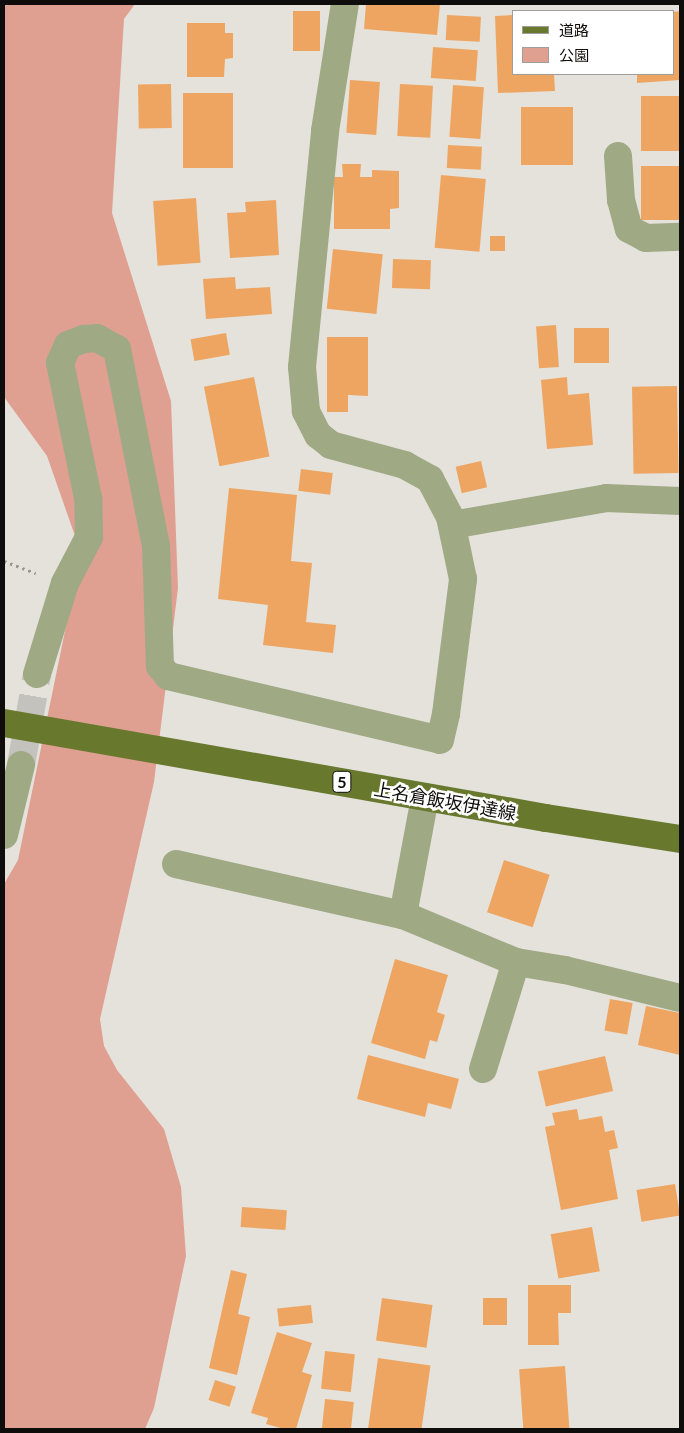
<!DOCTYPE html>
<meta charset="utf-8">
<style>
body{margin:0}
#map{position:relative;width:684px;height:1433px;overflow:hidden;background:#e4e2db;font-family:Lato,"Noto Sans JP",sans-serif}
div>[style]{position:absolute}
[style*='--x']{left:calc(var(--x)*1px);top:calc(var(--y)*1px);width:calc(var(--w)*1px);rotate:calc(var(--a)*1deg)}
.green>*{inset:0;background:#dfa092}
.building>*{inset:0;background:#eea562;transform-origin:0 0}
.street-tunnel>*{height:28px;margin-top:-14px;transform-origin:0;background:repeating-linear-gradient(90deg,#c4c2bc 0 28px,transparent 0 42px)}
.path>*{height:3px;margin-top:-1.5px;transform-origin:0;background:repeating-linear-gradient(90deg,#999792 0 2.5px,transparent 0 6.5px)}
.street>*{height:28px;margin:-14px;padding:0 14px;transform-origin:14px;border-radius:14px;background:#9fa984}
.primary>*{height:28px;margin:-14px;padding:0 14px;transform-origin:14px;border-radius:14px;background:#68792e}
span{translate:-50% -50%;white-space:nowrap;text-align:center;line-height:1.15;-webkit-text-stroke:5px #fff;paint-order:stroke}
.shield-label span{padding:1px 4px;background:#fff;border:1px solid;border-radius:4px;-webkit-text-stroke-width:0}
.shield-label{font-size:16px;color:#0e0d0b;font-weight:700}
.street-label{font-size:18px;color:#0e0d0b}
.frame{position:absolute;inset:0;border:5px solid #0e0d0b;pointer-events:none}
.legend{position:absolute;left:512px;top:10px;width:162px;height:65px;box-sizing:border-box;background:#fff;border:1px solid #9f9e9d;margin:0;padding:6px 9px;list-style:none;font-size:15px;color:#0e0d0b}
.legend li{display:flex;align-items:center;gap:10px;height:25px}
.legend b{width:25px;border:1px solid #9f9e9d}
</style>
<div id="map">
<div class="green">
<div style="clip-path:polygon(4px 4px,135px 4px,124px 19px,112px 213px,171px 401px,178px 588px,154px 782px,100px 1019px,104px 1046px,117px 1070px,164px 1129px,181px 1187px,186px 1256px,154px 1408px,145px 1429px,4px 1429px,4px 884px,18px 860px,81px 553px,47px 456px,4px 397px)"></div>
</div>
<div class="building">
<div style="clip-path:polygon(366px 4px,440px 4px,437px 35px,364px 29px)"></div>
<div style="left:293px;top:11px;width:27px;height:40px"></div>
<div style="clip-path:polygon(680px 11px,680px 80px,637px 83px,637px 74px,673px 74px,673px 12px)"></div>
<div style="left:447px;top:15px;width:34px;height:25px;rotate:3deg"></div>
<div style="clip-path:polygon(513px 15px,513px 74px,554px 74px,555px 91px,498px 93px,495px 16px)"></div>
<div style="clip-path:polygon(187px 23px,225px 23px,225px 33px,233px 33px,233px 58px,225px 59px,224px 77px,187px 77px)"></div>
<div style="left:433px;top:47px;width:45px;height:31px;rotate:4deg"></div>
<div style="left:350px;top:80px;width:30px;height:53px;rotate:4deg"></div>
<div style="left:171px;top:84px;width:44px;height:33px;rotate:89deg"></div>
<div style="left:400px;top:84px;width:33px;height:52px;rotate:3deg"></div>
<div style="left:453px;top:85px;width:31px;height:52px;rotate:4deg"></div>
<div style="left:183px;top:93px;width:50px;height:75px"></div>
<div style="left:680px;top:96px;width:55px;height:39px;rotate:90deg"></div>
<div style="left:573px;top:107px;width:58px;height:52px;rotate:90deg"></div>
<div style="left:448px;top:145px;width:34px;height:23px;rotate:3deg"></div>
<div style="clip-path:polygon(342px 164px,361px 164px,360px 177px,372px 177px,372px 170px,399px 171px,399px 208px,390px 209px,390px 229px,334px 229px,334px 177px,343px 177px)"></div>
<div style="left:680px;top:166px;width:54px;height:39px;rotate:90deg"></div>
<div style="left:441px;top:175px;width:45px;height:73px;rotate:5deg"></div>
<div style="left:196px;top:198px;width:65px;height:43px;rotate:86deg"></div>
<div style="clip-path:polygon(276px 200px,279px 255px,230px 258px,227px 213px,246px 212px,245px 202px)"></div>
<div style="left:490px;top:236px;width:15px;height:15px"></div>
<div style="left:333px;top:249px;width:50px;height:60px;rotate:6deg"></div>
<div style="left:393px;top:259px;width:38px;height:29px;rotate:2deg"></div>
<div style="clip-path:polygon(235px 277px,236px 289px,270px 287px,272px 314px,206px 319px,203px 279px)"></div>
<div style="left:556px;top:325px;width:42px;height:20px;rotate:86deg"></div>
<div style="left:574px;top:328px;width:35px;height:35px"></div>
<div style="left:226px;top:333px;width:22px;height:36px;rotate:80deg"></div>
<div style="clip-path:polygon(327px 337px,368px 337px,368px 396px,348px 395px,348px 412px,327px 412px)"></div>
<div style="left:254px;top:377px;width:81px;height:51px;rotate:79deg"></div>
<div style="clip-path:polygon(567px 377px,568px 395px,589px 393px,593px 445px,547px 449px,541px 380px)"></div>
<div style="left:677px;top:386px;width:87px;height:45px;rotate:89deg"></div>
<div style="left:481px;top:461px;width:27px;height:26px;rotate:77deg"></div>
<div style="left:301px;top:469px;width:32px;height:22px;rotate:7deg"></div>
<div style="clip-path:polygon(229px 488px,297px 495px,291px 561px,312px 563px,306px 622px,336px 625px,333px 653px,263px 645px,268px 605px,218px 599px)"></div>
<div style="left:504px;top:860px;width:48px;height:55px;rotate:18deg"></div>
<div style="clip-path:polygon(395px 959px,448px 975px,437px 1012px,445px 1015px,437px 1042px,430px 1040px,425px 1059px,371px 1043px)"></div>
<div style="left:610px;top:999px;width:23px;height:32px;rotate:10deg"></div>
<div style="clip-path:polygon(646px 1006px,680px 1013px,680px 1055px,638px 1045px)"></div>
<div style="clip-path:polygon(368px 1055px,459px 1079px,451px 1109px,428px 1103px,425px 1117px,357px 1099px)"></div>
<div style="left:605px;top:1056px;width:36px;height:69px;rotate:77deg"></div>
<div style="clip-path:polygon(577px 1109px,579px 1120px,602px 1116px,605px 1132px,614px 1130px,618px 1148px,609px 1150px,618px 1199px,561px 1210px,545px 1127px,555px 1125px,552px 1113px)"></div>
<div style="left:675px;top:1184px;width:32px;height:39px;rotate:81deg"></div>
<div style="left:242px;top:1207px;width:45px;height:20px;rotate:4deg"></div>
<div style="left:592px;top:1227px;width:45px;height:42px;rotate:80deg"></div>
<div style="clip-path:polygon(231px 1270px,247px 1274px,238px 1314px,250px 1317px,237px 1375px,209px 1368px)"></div>
<div style="clip-path:polygon(528px 1285px,571px 1285px,571px 1313px,558px 1313px,559px 1345px,528px 1345px)"></div>
<div style="left:382px;top:1298px;width:51px;height:43px;rotate:8deg"></div>
<div style="left:483px;top:1298px;width:24px;height:27px"></div>
<div style="left:311px;top:1305px;width:18px;height:34px;rotate:84deg"></div>
<div style="clip-path:polygon(277px 1332px,312px 1343px,302px 1372px,312px 1375px,296px 1429px,284px 1429px,266px 1424px,268px 1418px,251px 1413px)"></div>
<div style="left:325px;top:1351px;width:30px;height:38px;rotate:6deg"></div>
<div style="left:378px;top:1358px;width:53px;height:71px;rotate:8deg"></div>
<div style="left:565px;top:1366px;width:63px;height:46px;rotate:86deg"></div>
<div style="left:215px;top:1380px;width:22px;height:21px;rotate:18deg"></div>
<div style="left:325px;top:1399px;width:29px;height:30px;rotate:6deg"></div>
</div>
<div class="street-tunnel">
<div style="--x:21;--y:765;--w:92;--a:-80"></div>
</div>
<div class="path">
<div style="--x:4;--y:561;--w:34;--a:21"></div>
</div>
<div class="street">
<div style="--x:618;--y:156;--w:44;--a:86.1"></div>
<div style="--x:621;--y:200;--w:30;--a:75"></div>
<div style="--x:629;--y:229;--w:19;--a:28"></div>
<div style="--x:646;--y:238;--w:34;--a:-2"></div>
<div style="--x:452;--y:525;--w:156;--a:-9.9"></div>
<div style="--x:606;--y:498;--w:74;--a:2.3"></div>
<div style="--x:37;--y:674;--w:95;--a:-72.9"></div>
<div style="--x:65;--y:583;--w:52;--a:-62.4"></div>
<div style="--x:89;--y:537;--w:39;--a:-91"></div>
<div style="--x:88;--y:498;--w:138;--a:-101.7"></div>
<div style="--x:60;--y:363;--w:20;--a:-66"></div>
<div style="--x:68;--y:345;--w:17;--a:-21"></div>
<div style="--x:84;--y:339;--w:13;--a:-4"></div>
<div style="--x:97;--y:338;--w:23;--a:29"></div>
<div style="--x:117;--y:349;--w:201;--a:78.8"></div>
<div style="--x:156;--y:546;--w:120;--a:88.1"></div>
<div style="--x:160;--y:666;--w:13;--a:51"></div>
<div style="--x:168;--y:676;--w:279;--a:13.2"></div>
<div style="--x:440;--y:740;--w:27;--a:-77"></div>
<div style="--x:446;--y:714;--w:136;--a:-82.8"></div>
<div style="--x:463;--y:579;--w:63;--a:-101.8"></div>
<div style="--x:450;--y:517;--w:43;--a:-117.8"></div>
<div style="--x:430;--y:479;--w:29;--a:-151"></div>
<div style="--x:405;--y:465;--w:77;--a:-164.9"></div>
<div style="--x:331;--y:445;--w:16;--a:-142"></div>
<div style="--x:318;--y:435;--w:27;--a:-117"></div>
<div style="--x:306;--y:411;--w:44;--a:-95.2"></div>
<div style="--x:302;--y:367;--w:237;--a:-84.4"></div>
<div style="--x:325;--y:131;--w:129;--a:-81.1"></div>
<div style="--x:4;--y:835;--w:72;--a:-76.3"></div>
<div style="--x:176;--y:864;--w:233;--a:12.7"></div>
<div style="--x:403;--y:915;--w:122;--a:22.6"></div>
<div style="--x:516;--y:962;--w:50;--a:9.3"></div>
<div style="--x:565;--y:970;--w:118;--a:13.7"></div>
<div style="--x:403;--y:915;--w:120;--a:-79.4"></div>
<div style="--x:483;--y:1069;--w:112;--a:-72.9"></div>
</div>
<div class="primary">
<div style="--x:4;--y:723;--w:550;--a:9.94"></div>
<div style="--x:546;--y:818;--w:136;--a:8.9"></div>
</div>
<div class="shield-label">
<span style="left:342px;top:782px">5</span>
</div>
<div class="street-label">
<span style="left:445px;top:801px;rotate:10deg">上名倉飯坂伊達線</span>
</div>
<div class="frame"></div>
<ul class="legend">
<li><b style="height:6px;background:#68792e"></b>道路</li>
<li><b style="height:14px;background:#dfa092"></b>公園</li>
</ul>
</div>
